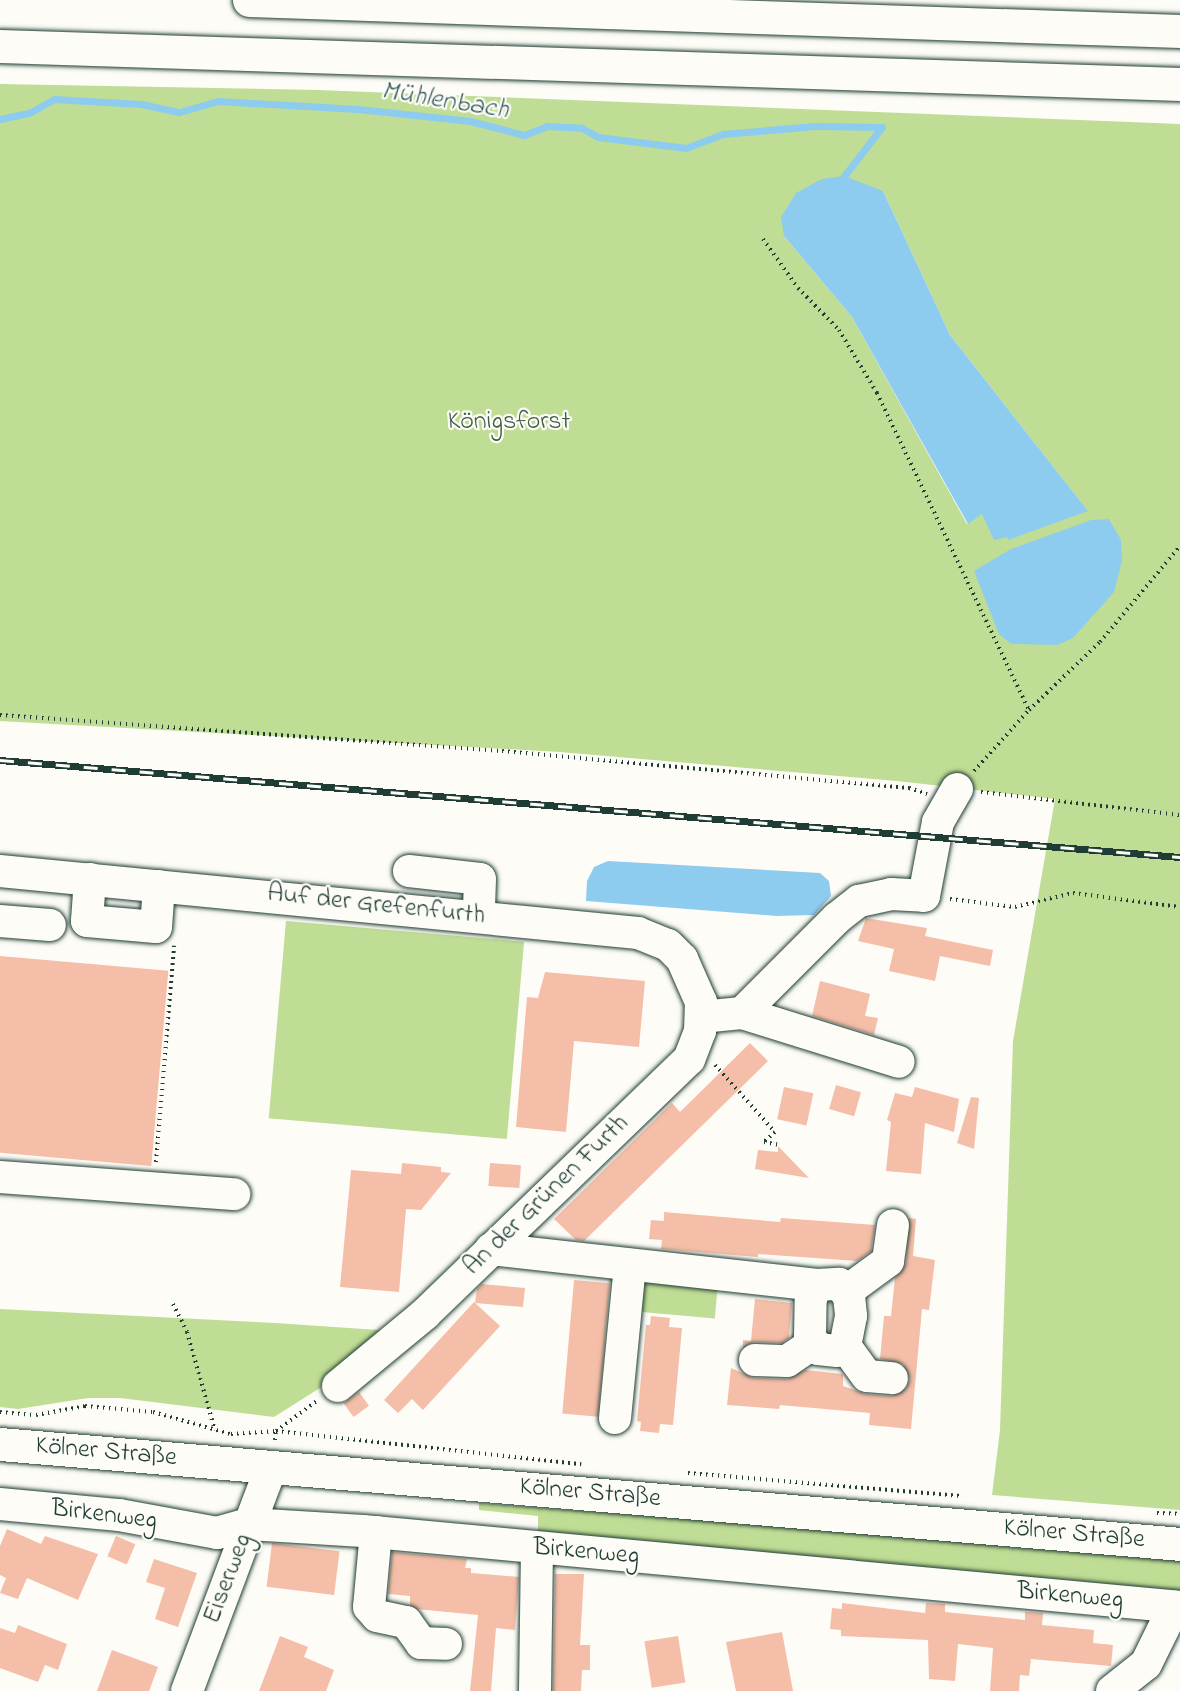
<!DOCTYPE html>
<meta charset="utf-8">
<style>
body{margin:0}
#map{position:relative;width:1180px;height:1691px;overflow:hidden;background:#fdfcf7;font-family:"Indie Flower",sans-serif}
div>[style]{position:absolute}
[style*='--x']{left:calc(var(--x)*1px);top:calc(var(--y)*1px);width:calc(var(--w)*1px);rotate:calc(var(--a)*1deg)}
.green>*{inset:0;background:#c0dd95;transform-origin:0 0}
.water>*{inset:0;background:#8dccee}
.stream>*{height:7px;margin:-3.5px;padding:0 3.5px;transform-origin:3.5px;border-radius:3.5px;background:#8dccee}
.building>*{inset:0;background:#f5bea8;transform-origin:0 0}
.path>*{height:4px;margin-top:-2px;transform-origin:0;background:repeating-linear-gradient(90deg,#1f3d34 0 1.5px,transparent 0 6px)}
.roads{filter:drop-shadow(0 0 2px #1f3d34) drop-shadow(0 0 2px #1f3d34)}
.minor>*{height:32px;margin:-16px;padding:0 16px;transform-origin:16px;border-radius:16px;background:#fdfcf7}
.major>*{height:33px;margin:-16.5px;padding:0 16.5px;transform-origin:16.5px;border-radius:16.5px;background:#fdfcf7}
.highway>*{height:33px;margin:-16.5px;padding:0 16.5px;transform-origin:16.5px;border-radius:16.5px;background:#fdfcf7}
.rail>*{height:7px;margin-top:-3.5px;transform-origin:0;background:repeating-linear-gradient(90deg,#fdfcf7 0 14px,#1f3d34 0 28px);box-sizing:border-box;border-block:2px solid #1f3d34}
span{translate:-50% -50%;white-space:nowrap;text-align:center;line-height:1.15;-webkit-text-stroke:4.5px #fdfcf7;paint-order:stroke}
.park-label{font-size:26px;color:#3f5d47}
.street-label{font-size:26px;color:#1f3d34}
.water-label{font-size:27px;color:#3a6162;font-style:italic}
</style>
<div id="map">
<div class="green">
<div style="clip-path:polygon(evenodd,0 84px,318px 90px,1180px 124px,1180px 1510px,992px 1495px,1000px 1430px,1013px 1041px,1055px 799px,897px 781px,560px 752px,0 721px,0 84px,883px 191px,950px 335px,1087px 510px,982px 513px,967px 524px,852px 317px,784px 236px,883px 191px)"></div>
<div style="left:286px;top:921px;width:239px;height:198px;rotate:5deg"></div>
<div style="left:642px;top:1279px;width:76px;height:33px;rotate:5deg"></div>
<div style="clip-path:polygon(0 1309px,275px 1323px,393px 1331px,331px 1381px,274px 1417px,120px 1398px,88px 1398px,18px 1409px,0 1407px)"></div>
<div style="clip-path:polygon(479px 1503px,1180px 1556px,1180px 1592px,538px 1531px,538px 1516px,479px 1510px)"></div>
</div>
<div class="water">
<div style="clip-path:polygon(844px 176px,883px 191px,950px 335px,1088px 511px,1008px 540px,1007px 537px,994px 540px,982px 514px,968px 524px,852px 317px,784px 236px,781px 217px,796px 193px,822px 179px)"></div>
<div style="clip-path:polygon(1109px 519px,1121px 540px,1122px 561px,1114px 592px,1073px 638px,1057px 645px,1011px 644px,999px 634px,974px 571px,1011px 549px,1091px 520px)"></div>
<div style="clip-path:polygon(608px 861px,820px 873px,829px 881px,831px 896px,814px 915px,777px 916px,586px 901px,587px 881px,594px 867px)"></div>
</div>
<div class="stream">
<div style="--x:0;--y:119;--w:30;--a:-12"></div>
<div style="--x:29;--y:113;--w:29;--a:-29"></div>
<div style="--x:54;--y:99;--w:87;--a:3.3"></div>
<div style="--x:141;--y:104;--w:39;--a:12"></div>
<div style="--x:179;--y:112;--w:41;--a:-15.8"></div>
<div style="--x:218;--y:101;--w:140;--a:3.3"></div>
<div style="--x:358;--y:109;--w:113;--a:6.1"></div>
<div style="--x:470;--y:121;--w:56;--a:14.5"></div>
<div style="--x:524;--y:135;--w:25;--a:-21"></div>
<div style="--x:547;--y:126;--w:35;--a:3"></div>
<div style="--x:582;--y:128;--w:18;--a:29"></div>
<div style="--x:598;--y:137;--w:89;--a:7.1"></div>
<div style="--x:686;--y:148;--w:40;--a:-21"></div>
<div style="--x:723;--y:134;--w:92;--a:-5"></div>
<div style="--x:815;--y:126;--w:67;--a:0.9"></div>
<div style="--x:882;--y:127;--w:62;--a:127.8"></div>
</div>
<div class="building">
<div style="clip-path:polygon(866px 918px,927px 928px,925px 936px,993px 950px,990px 966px,940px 956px,935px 981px,889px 971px,894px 949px,858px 941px)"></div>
<div style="left:0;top:956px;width:169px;height:196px;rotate:5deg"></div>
<div style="clip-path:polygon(545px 972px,645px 981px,639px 1047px,574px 1041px,566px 1132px,516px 1127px,527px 997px,538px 998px)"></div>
<div style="clip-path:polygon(820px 981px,870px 994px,865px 1016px,878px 1018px,874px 1035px,812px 1016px)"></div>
<div style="clip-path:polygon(750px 1043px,768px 1061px,584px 1241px,576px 1240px,554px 1219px,672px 1103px,680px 1112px)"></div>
<div style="left:836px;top:1085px;width:26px;height:25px;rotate:16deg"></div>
<div style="left:784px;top:1087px;width:30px;height:33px;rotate:12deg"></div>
<div style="clip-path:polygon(915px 1087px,959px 1099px,954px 1132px,925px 1123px,921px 1174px,886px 1171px,891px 1122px,887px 1120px,895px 1093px,912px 1097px)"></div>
<div style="clip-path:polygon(971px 1097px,979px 1098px,974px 1149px,957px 1143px)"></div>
<div style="clip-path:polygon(778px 1146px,805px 1174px,809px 1178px,755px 1169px,758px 1150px,778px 1152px)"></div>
<div style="clip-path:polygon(402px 1163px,441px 1167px,441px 1172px,451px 1173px,421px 1210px,406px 1209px,399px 1292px,340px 1287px,351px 1170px,401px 1174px)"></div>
<div style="left:490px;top:1163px;width:31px;height:23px;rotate:4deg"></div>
<div style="clip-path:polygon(664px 1212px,780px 1222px,781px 1218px,875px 1225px,871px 1251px,857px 1261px,758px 1254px,758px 1257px,661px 1249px,662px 1240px,649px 1239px,651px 1220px,664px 1221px)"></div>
<div style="clip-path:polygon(909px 1218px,916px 1219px,913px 1256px,935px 1260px,929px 1310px,922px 1309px,911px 1429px,869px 1425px,870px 1413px,780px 1405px,779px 1409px,727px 1405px,731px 1368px,754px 1378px,787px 1379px,805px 1370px,843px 1374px,843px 1386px,866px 1394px,891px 1396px,906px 1389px,910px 1379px,903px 1364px,880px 1359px,884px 1316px,891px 1316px,895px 1278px,906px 1263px)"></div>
<div style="left:574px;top:1280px;width:36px;height:134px;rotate:5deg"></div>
<div style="clip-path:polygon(482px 1284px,525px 1288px,523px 1307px,475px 1303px,477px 1289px)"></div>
<div style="clip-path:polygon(755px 1299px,792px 1303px,789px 1338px,782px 1343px,755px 1342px,743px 1348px,743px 1340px,751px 1341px)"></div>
<div style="clip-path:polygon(474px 1302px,500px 1326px,423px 1410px,412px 1399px,398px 1413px,384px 1400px)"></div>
<div style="clip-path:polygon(651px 1316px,670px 1318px,669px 1327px,682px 1328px,673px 1425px,660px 1424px,659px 1433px,640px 1431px,641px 1422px,637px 1421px,646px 1325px,650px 1325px)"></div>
<div style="left:359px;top:1392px;width:17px;height:19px;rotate:54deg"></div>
<div style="clip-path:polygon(7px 1529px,41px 1544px,45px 1536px,98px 1554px,78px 1600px,27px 1578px,18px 1599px,0 1593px,6px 1578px,0 1575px,0 1546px)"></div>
<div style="left:116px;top:1536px;width:21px;height:22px;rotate:23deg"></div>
<div style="left:272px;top:1543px;width:68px;height:44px;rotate:7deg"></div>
<div style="clip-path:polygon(392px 1552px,467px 1559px,465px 1568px,471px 1568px,471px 1573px,519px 1577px,515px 1630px,496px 1628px,491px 1691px,470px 1691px,478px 1615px,416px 1609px,410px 1605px,410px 1596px,388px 1594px)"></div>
<div style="clip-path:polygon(154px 1559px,197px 1573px,178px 1627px,155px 1619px,165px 1588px,146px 1582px)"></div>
<div style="clip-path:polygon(555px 1574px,584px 1574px,580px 1645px,590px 1645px,590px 1670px,582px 1670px,581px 1691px,553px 1691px)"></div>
<div style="clip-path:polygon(842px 1603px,925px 1613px,926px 1603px,945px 1604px,945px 1612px,1025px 1620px,1025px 1612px,1043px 1613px,1042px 1625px,1094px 1630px,1093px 1643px,1113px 1645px,1111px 1666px,1031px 1659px,1029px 1676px,1020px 1675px,1019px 1691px,990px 1691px,993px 1648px,958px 1644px,955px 1681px,929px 1679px,928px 1640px,841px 1636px,841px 1630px,830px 1629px,832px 1608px,842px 1609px)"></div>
<div style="clip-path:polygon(18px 1625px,67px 1644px,58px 1670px,45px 1665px,38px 1682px,0 1668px,0 1628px,15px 1633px)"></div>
<div style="clip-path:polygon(782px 1632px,793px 1691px,736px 1691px,726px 1642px)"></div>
<div style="clip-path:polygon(280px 1636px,308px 1647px,304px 1657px,334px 1670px,326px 1691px,259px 1691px)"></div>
<div style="left:678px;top:1636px;width:47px;height:34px;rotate:81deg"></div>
<div style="clip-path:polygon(112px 1650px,158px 1667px,149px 1691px,97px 1691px)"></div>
</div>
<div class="path">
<div style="--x:763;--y:239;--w:60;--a:54.5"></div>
<div style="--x:798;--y:288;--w:59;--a:45.7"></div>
<div style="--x:839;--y:330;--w:74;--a:58.9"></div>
<div style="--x:877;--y:393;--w:352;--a:64.4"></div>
<div style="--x:0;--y:715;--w:503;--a:4.1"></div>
<div style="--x:502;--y:751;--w:409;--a:5.2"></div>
<div style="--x:909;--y:788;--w:19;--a:18"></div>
<div style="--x:974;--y:771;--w:82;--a:-48"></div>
<div style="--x:1029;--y:710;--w:98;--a:-43.8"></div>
<div style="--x:1100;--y:642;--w:125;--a:-50.2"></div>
<div style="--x:981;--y:792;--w:200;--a:6.6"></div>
<div style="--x:950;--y:899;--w:65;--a:7"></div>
<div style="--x:1015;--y:907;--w:60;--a:-13.6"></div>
<div style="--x:1073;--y:893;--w:108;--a:7.5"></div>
<div style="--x:715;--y:1065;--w:90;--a:48.2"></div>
<div style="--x:775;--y:1132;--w:15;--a:138"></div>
<div style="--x:764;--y:1142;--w:15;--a:11"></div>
<div style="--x:156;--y:1162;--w:217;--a:-85.2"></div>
<div style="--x:173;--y:1304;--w:31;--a:63"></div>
<div style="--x:187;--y:1332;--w:102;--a:74.1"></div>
<div style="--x:0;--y:1412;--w:36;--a:5"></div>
<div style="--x:36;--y:1415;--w:50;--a:-10.4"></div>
<div style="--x:85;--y:1406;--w:68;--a:5"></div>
<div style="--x:153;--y:1412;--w:81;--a:15.8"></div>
<div style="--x:231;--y:1434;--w:45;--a:-3.8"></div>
<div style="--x:276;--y:1431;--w:307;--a:6.2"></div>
<div style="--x:275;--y:1440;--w:9;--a:-84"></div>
<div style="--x:276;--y:1431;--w:52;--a:-36.4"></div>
<div style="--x:688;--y:1473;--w:274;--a:4.8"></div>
<div style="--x:1157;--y:1513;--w:23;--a:2"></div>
</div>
<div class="roads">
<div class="minor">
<div style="--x:0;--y:871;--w:641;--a:5.55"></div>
<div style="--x:638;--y:933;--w:32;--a:22"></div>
<div style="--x:668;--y:945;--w:20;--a:45"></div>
<div style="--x:682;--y:959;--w:47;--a:66.2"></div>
<div style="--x:701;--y:1002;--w:29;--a:92"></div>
<div style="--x:700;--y:1031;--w:30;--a:111"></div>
<div style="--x:689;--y:1059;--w:367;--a:136"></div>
<div style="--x:425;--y:1314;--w:113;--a:140.4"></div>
<div style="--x:409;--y:871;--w:71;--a:6.4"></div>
<div style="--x:480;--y:879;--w:38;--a:92"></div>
<div style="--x:90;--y:879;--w:42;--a:94.1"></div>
<div style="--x:87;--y:921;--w:69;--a:5"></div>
<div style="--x:156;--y:927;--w:41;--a:-85.8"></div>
<div style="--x:0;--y:921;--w:50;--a:4.6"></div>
<div style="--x:742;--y:1013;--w:164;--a:17.3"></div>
<div style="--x:701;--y:1017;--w:41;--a:-5.6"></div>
<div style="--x:742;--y:1013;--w:134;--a:-45"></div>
<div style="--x:837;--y:918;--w:28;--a:-38"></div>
<div style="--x:859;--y:901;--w:33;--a:-12"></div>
<div style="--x:891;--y:894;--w:33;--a:3"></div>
<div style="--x:924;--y:896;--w:75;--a:-79.3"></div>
<div style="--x:938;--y:822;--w:38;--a:-60"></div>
<div style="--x:0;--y:1177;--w:235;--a:4.2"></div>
<div style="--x:491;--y:1249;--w:328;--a:6.3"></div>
<div style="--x:817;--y:1285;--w:22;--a:-3"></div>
<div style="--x:839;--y:1284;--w:16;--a:50"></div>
<div style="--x:849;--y:1296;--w:20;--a:84"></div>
<div style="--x:851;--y:1316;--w:31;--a:101"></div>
<div style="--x:845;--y:1346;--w:9;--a:148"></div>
<div style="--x:837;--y:1351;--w:19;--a:-174"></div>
<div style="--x:818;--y:1349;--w:14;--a:-124"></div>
<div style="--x:810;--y:1337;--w:39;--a:-89"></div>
<div style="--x:811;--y:1298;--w:14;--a:-65"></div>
<div style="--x:847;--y:1291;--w:51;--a:-36.2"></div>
<div style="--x:888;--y:1261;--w:36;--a:-82"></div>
<div style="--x:845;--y:1346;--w:37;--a:54"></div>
<div style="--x:867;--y:1376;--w:25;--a:5"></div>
<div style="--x:755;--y:1360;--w:32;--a:2"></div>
<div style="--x:787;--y:1361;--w:30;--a:-34"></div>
<div style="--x:615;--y:1418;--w:154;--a:-84.4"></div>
<div style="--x:0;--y:1504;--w:120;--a:5.3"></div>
<div style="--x:119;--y:1515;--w:100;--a:10.4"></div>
<div style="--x:217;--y:1533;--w:33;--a:-16"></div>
<div style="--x:249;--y:1524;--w:114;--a:3.5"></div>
<div style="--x:363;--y:1531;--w:821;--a:5.31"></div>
<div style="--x:376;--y:1532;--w:75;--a:95.3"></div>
<div style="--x:369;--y:1607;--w:12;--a:48"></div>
<div style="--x:377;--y:1616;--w:30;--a:12"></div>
<div style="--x:406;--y:1622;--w:26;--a:54"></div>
<div style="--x:421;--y:1643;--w:25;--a:2"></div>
<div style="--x:187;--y:1691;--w:239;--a:-69.4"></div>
<div style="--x:535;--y:1691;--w:143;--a:-89.2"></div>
<div style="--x:1112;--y:1691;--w:43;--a:-38.5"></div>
<div style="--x:1146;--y:1664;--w:64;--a:-63.8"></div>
</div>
<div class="major">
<div style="--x:0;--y:1444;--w:1184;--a:4.84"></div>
</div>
<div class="highway">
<div style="--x:249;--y:0;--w:932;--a:1.91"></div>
<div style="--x:0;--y:46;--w:1181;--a:1.84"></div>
</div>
</div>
<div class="rail">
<div style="--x:0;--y:760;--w:1184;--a:4.7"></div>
</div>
<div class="park-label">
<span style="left:509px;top:423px">Königsforst</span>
</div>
<div class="street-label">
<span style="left:376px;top:906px;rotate:6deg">Auf der Grefenfurth</span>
<span style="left:547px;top:1196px;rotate:-44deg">An der Grünen Furth</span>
<span style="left:106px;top:1453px;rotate:5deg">Kölner Straße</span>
<span style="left:590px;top:1494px;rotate:5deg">Kölner Straße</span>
<span style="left:104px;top:1516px;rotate:7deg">Birkenweg</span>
<span style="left:1074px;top:1535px;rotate:5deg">Kölner Straße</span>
<span style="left:586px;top:1553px;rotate:5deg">Birkenweg</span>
<span style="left:229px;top:1579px;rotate:-69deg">Eiserweg</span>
<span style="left:1070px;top:1597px;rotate:5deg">Birkenweg</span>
</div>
<div class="water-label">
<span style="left:445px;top:101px;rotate:9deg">Mühlenbach</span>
</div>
</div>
